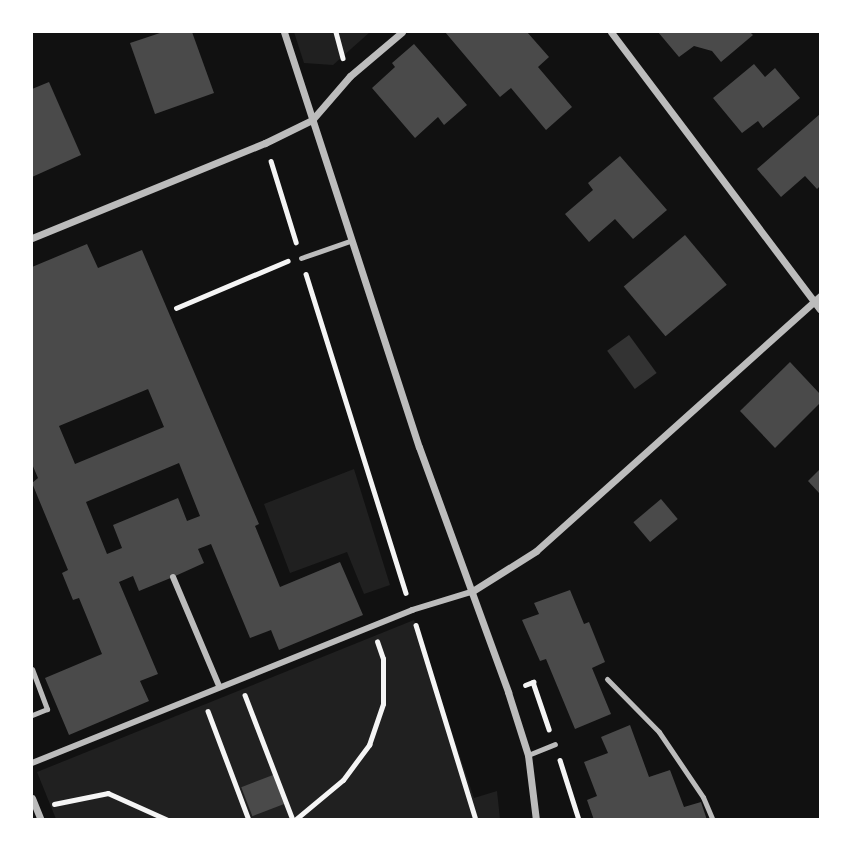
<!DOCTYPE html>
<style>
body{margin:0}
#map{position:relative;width:852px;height:851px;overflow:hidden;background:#111;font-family:Lato,sans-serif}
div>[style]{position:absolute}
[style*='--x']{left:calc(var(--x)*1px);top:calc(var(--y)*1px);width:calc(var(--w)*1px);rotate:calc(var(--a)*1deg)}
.green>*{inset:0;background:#202020}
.water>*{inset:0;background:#333;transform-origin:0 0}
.building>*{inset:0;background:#4a4a4a;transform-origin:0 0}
.path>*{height:4.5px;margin:-2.25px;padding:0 2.25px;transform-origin:2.25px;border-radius:2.25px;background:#f5f5f5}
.service>*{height:5px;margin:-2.5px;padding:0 2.5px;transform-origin:2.5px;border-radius:2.5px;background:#bcbcbc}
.pedestrian>*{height:6px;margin:-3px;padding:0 3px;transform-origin:3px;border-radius:3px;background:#bcbcbc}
.minor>*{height:7px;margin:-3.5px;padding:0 3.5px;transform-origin:3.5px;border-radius:3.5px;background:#bcbcbc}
span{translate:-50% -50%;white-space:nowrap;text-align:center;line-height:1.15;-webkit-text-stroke:7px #fff;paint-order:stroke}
.frame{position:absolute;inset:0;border:33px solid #fff;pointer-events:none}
</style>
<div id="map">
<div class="green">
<div style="clip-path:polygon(294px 32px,370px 32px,333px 65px,304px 63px)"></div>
<div style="clip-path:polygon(354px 469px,390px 585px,364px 594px,347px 552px,290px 573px,264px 504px)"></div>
<div style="clip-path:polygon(414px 620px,474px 798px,497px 791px,500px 819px,56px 819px,37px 772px)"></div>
</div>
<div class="water">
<div style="left:629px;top:335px;width:47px;height:27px;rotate:54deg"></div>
</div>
<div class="building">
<div style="clip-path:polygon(163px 32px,192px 32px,214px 93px,155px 114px,130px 43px)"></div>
<div style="clip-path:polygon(445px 32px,527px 32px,549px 57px,538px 67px,572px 107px,546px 130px,511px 88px,500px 97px)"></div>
<div style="clip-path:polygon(658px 32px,750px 32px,753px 35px,721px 62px,712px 51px,694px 46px,679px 57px)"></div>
<div style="clip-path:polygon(414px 44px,467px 105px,444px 125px,438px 117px,415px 138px,372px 88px,395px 67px,392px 63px)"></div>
<div style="clip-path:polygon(754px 64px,765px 77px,775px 68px,800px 98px,763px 128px,758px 121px,742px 133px,713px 98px)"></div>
<div style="clip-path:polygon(49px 82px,81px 155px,32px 177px,32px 89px)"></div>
<div style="clip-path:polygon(820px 114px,820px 186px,817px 189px,805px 176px,781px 197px,757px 169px)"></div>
<div style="clip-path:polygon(620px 156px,667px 210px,633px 239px,615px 219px,589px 242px,565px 214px,593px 190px,588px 183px)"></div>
<div style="left:685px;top:235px;width:65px;height:80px;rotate:50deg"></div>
<div style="clip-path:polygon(evenodd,87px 244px,98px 268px,142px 250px,259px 524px,255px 526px,280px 587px,340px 562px,363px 615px,279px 650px,271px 630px,250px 638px,211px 544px,198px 549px,204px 563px,173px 577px,139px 591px,133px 576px,119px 582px,158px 674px,140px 681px,149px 701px,69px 735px,45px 678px,102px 654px,79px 598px,73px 600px,62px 573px,68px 570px,32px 483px,38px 478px,32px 464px,32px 267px,87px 244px,148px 389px,164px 427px,75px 464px,59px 426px,148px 389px,87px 244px,179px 463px,200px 516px,187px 521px,178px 498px,113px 525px,122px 548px,107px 554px,86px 502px,179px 463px)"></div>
<div style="clip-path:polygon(790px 362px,820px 394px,820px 403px,775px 448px,740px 411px)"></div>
<div style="clip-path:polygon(820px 469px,820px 494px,808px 481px)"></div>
<div style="left:661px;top:499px;width:26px;height:36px;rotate:50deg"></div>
<div style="clip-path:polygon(570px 590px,584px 624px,589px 622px,605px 662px,592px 668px,611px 714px,575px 729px,546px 659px,540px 661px,522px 620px,539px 614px,534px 603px)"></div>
<div style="clip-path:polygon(630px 725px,649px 777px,670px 770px,684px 807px,701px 802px,707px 820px,594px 820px,587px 800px,597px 796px,584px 762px,608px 753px,601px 737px)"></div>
<div style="left:273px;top:775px;width:31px;height:34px;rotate:69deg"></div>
</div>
<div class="path">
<div style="--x:336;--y:32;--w:27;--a:75"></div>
<div style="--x:271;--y:161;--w:85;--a:72.8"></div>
<div style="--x:306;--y:274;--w:334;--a:72.6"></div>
<div style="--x:176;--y:308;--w:121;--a:-22.9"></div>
<div style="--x:416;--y:625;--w:204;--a:72.9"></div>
<div style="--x:525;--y:685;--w:9;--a:-21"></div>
<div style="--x:533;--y:682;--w:50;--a:71.2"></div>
<div style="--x:245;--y:695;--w:134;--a:69"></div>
<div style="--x:208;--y:711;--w:116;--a:69.4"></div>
<div style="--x:560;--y:760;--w:63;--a:72.4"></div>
<div style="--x:54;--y:804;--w:55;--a:-11.5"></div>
<div style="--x:108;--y:793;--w:66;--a:24.2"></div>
<div style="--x:295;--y:820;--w:62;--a:-39.8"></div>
<div style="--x:343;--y:780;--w:44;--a:-53.4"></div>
<div style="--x:369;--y:745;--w:43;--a:-71.1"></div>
<div style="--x:383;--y:704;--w:45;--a:-90"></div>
<div style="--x:383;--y:659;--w:18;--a:-109"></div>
</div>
<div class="service">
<div style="--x:301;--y:258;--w:52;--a:-19.1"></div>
<div style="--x:32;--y:669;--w:43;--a:69.4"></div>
<div style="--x:47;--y:709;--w:16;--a:158"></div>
<div style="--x:607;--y:679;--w:74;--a:45.5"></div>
<div style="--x:659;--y:732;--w:78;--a:55.9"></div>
<div style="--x:703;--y:797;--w:25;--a:67"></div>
<div style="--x:528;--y:755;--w:29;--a:-22"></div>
</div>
<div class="pedestrian">
<div style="--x:173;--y:577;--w:118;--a:67.1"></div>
<div style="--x:32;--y:763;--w:410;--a:-21.9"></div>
<div style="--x:412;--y:610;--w:62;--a:-17"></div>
</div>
<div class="minor">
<div style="--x:284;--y:32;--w:436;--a:72"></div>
<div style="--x:419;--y:447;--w:261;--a:70"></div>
<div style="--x:508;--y:692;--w:66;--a:72.4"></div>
<div style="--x:528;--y:755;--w:65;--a:83"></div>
<div style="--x:611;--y:32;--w:347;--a:53"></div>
<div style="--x:32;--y:238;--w:252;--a:-22.2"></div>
<div style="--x:265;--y:143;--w:52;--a:-26.1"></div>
<div style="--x:312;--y:120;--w:58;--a:-49.2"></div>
<div style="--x:350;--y:76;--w:68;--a:-40.2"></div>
<div style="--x:471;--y:592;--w:77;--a:-32.2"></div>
<div style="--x:536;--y:551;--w:382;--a:-41.9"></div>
<div style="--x:32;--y:798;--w:24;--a:68"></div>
</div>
<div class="frame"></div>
</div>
